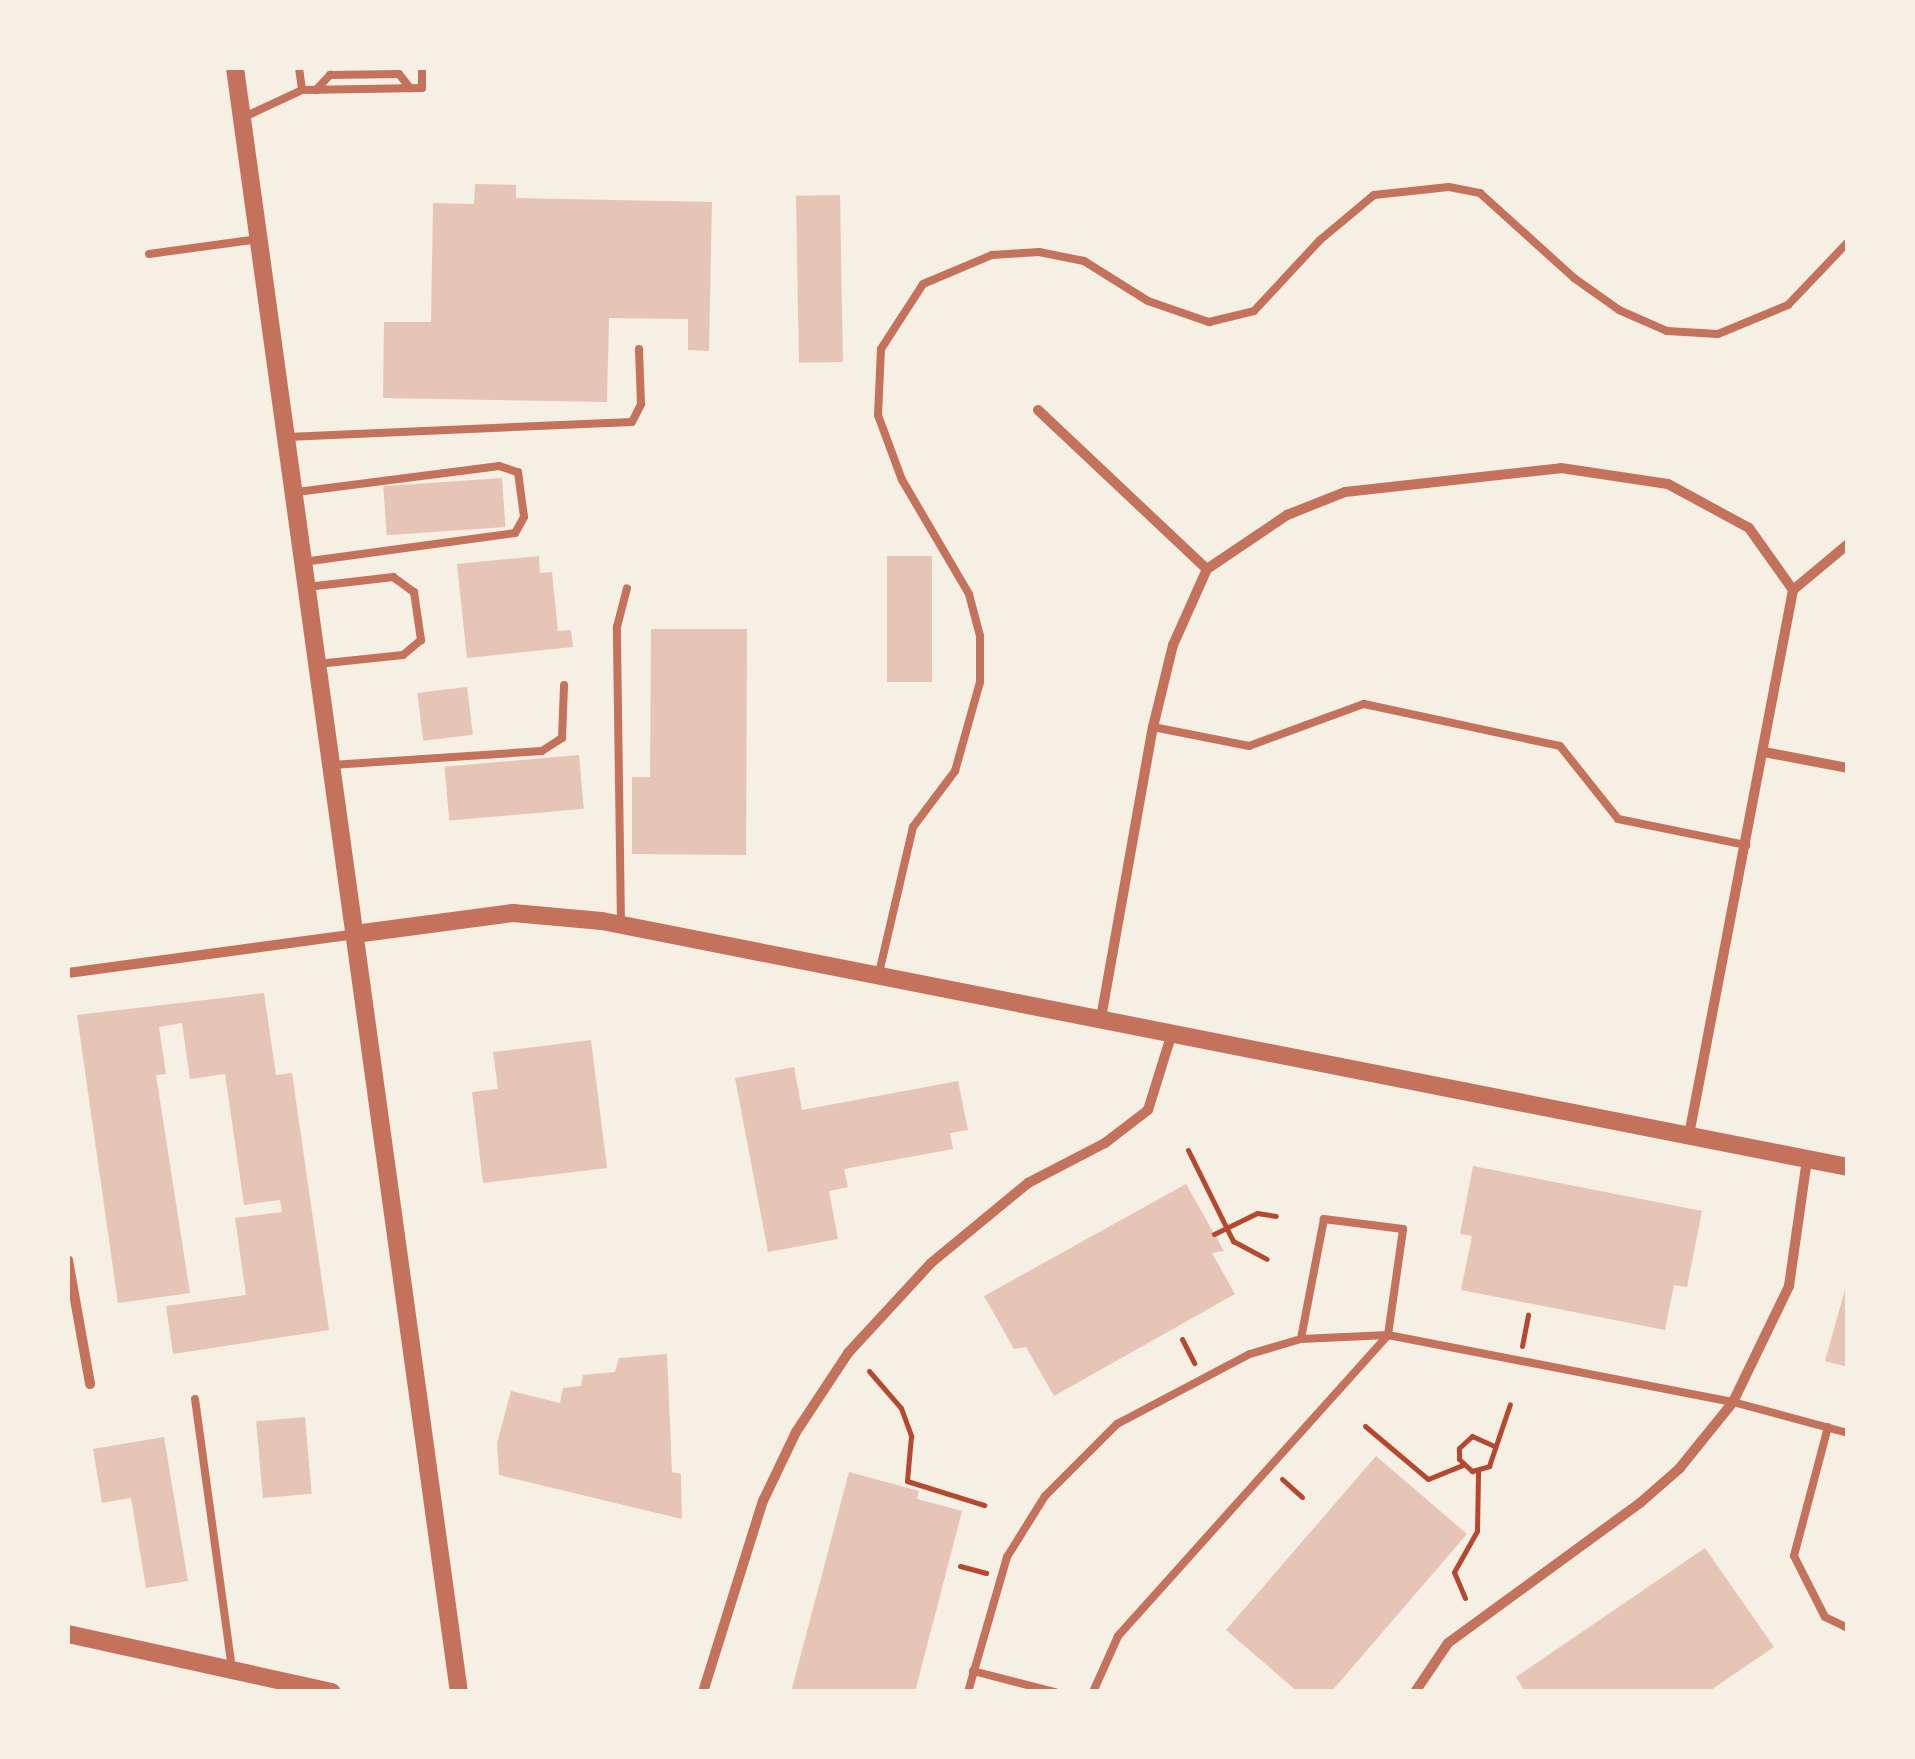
<!DOCTYPE html>
<style>
body{margin:0}
#map{position:relative;width:1915px;height:1759px;overflow:hidden;background:#f6efe4;font-family:"DM Sans",sans-serif}
div>[style]{position:absolute}
[style*='--x']{left:calc(var(--x)*1px);top:calc(var(--y)*1px);width:calc(var(--w)*1px);rotate:calc(var(--a)*1deg)}
.building>*{inset:0;background:#e6c5b7;transform-origin:0 0}
.path>*{height:5px;margin:-2.5px;padding:0 2.5px;transform-origin:2.5px;border-radius:2.5px;background:#b5482f}
.service>*{height:8px;margin:-4px;padding:0 4px;transform-origin:4px;border-radius:4px;background:#c5725c}
.minor>*{height:10px;margin:-5px;padding:0 5px;transform-origin:5px;border-radius:5px;background:#c5725c}
.tertiary>*{height:18px;margin:-9px;padding:0 9px;transform-origin:9px;border-radius:9px;background:#c5725c}
span{translate:-50% -50%;white-space:nowrap;text-align:center;line-height:1.15;-webkit-text-stroke:10px #f6efe4;paint-order:stroke}
.frame{position:absolute;inset:0;border:70px solid #f6efe4;pointer-events:none}
</style>
<div id="map">
<div class="building">
<div style="clip-path:polygon(475px 184px,516px 185px,516px 198px,712px 202px,709px 351px,688px 350px,688px 319px,609px 318px,607px 402px,383px 398px,384px 322px,431px 322px,433px 203px,474px 204px)"></div>
<div style="left:840px;top:195px;width:167px;height:44px;rotate:89deg"></div>
<div style="left:502px;top:478px;width:49px;height:119px;rotate:86deg"></div>
<div style="clip-path:polygon(539px 556px,540px 573px,552px 572px,558px 631px,571px 630px,573px 647px,467px 658px,457px 564px)"></div>
<div style="left:887px;top:556px;width:45px;height:126px"></div>
<div style="clip-path:polygon(651px 629px,747px 629px,746px 855px,632px 854px,632px 777px,650px 777px)"></div>
<div style="left:467px;top:687px;width:48px;height:50px;rotate:83deg"></div>
<div style="left:579px;top:755px;width:54px;height:135px;rotate:85deg"></div>
<div style="clip-path:polygon(264px 993px,276px 1075px,292px 1073px,329px 1330px,173px 1354px,166px 1306px,246px 1295px,235px 1218px,282px 1212px,280px 1200px,244px 1205px,225px 1074px,190px 1079px,182px 1023px,159px 1027px,166px 1074px,156px 1075px,190px 1293px,118px 1303px,77px 1015px)"></div>
<div style="clip-path:polygon(591px 1040px,607px 1168px,483px 1183px,472px 1092px,498px 1089px,493px 1052px)"></div>
<div style="clip-path:polygon(794px 1067px,802px 1110px,958px 1081px,968px 1130px,950px 1133px,953px 1149px,844px 1169px,848px 1187px,829px 1191px,838px 1239px,768px 1252px,735px 1078px)"></div>
<div style="clip-path:polygon(1473px 1166px,1702px 1211px,1687px 1287px,1674px 1285px,1665px 1330px,1461px 1290px,1472px 1236px,1460px 1234px)"></div>
<div style="clip-path:polygon(1186px 1184px,1224px 1251px,1212px 1253px,1235px 1294px,1054px 1396px,1026px 1347px,1014px 1349px,984px 1296px)"></div>
<div style="clip-path:polygon(1846px 1286px,1848px 1286px,1848px 1367px,1825px 1361px)"></div>
<div style="clip-path:polygon(667px 1354px,672px 1472px,681px 1474px,682px 1519px,499px 1475px,497px 1443px,511px 1391px,560px 1403px,563px 1388px,581px 1386px,583px 1375px,615px 1372px,619px 1358px)"></div>
<div style="left:305px;top:1417px;width:77px;height:49px;rotate:85deg"></div>
<div style="clip-path:polygon(164px 1437px,188px 1581px,146px 1588px,131px 1498px,102px 1503px,93px 1449px)"></div>
<div style="clip-path:polygon(1376px 1456px,1467px 1534px,1331px 1692px,1298px 1692px,1226px 1630px)"></div>
<div style="clip-path:polygon(849px 1472px,919px 1491px,917px 1499px,962px 1511px,915px 1692px,791px 1692px)"></div>
<div style="clip-path:polygon(1705px 1548px,1774px 1647px,1708px 1692px,1525px 1692px,1516px 1677px)"></div>
</div>
<div class="path">
<div style="--x:1188;--y:1150;--w:102;--a:63.7"></div>
<div style="--x:1233;--y:1241;--w:38;--a:28"></div>
<div style="--x:1214;--y:1234;--w:48;--a:-26"></div>
<div style="--x:1257;--y:1213;--w:19;--a:9"></div>
<div style="--x:1182;--y:1339;--w:27;--a:63"></div>
<div style="--x:1522;--y:1346;--w:32;--a:-79"></div>
<div style="--x:869;--y:1371;--w:49;--a:49.1"></div>
<div style="--x:901;--y:1408;--w:30;--a:70"></div>
<div style="--x:911;--y:1436;--w:45;--a:95.1"></div>
<div style="--x:907;--y:1481;--w:81;--a:17.3"></div>
<div style="--x:1365;--y:1426;--w:82;--a:40.1"></div>
<div style="--x:1428;--y:1479;--w:37;--a:-22"></div>
<div style="--x:1492;--y:1445;--w:22;--a:-156"></div>
<div style="--x:1472;--y:1436;--w:18;--a:137"></div>
<div style="--x:1459;--y:1448;--w:11;--a:90"></div>
<div style="--x:1459;--y:1459;--w:18;--a:43"></div>
<div style="--x:1472;--y:1471;--w:18;--a:-16"></div>
<div style="--x:1489;--y:1466;--w:65;--a:-71.3"></div>
<div style="--x:1282;--y:1479;--w:27;--a:42"></div>
<div style="--x:960;--y:1566;--w:27;--a:15"></div>
<div style="--x:1465;--y:1598;--w:28;--a:-113"></div>
<div style="--x:1454;--y:1572;--w:47;--a:-60.7"></div>
<div style="--x:1477;--y:1531;--w:59;--a:-89"></div>
</div>
<div class="service">
<div style="--x:299;--y:68;--w:22;--a:82"></div>
<div style="--x:316;--y:90;--w:21;--a:-47"></div>
<div style="--x:330;--y:75;--w:69;--a:-0.8"></div>
<div style="--x:399;--y:74;--w:18;--a:52"></div>
<div style="--x:242;--y:118;--w:66;--a:-25"></div>
<div style="--x:302;--y:90;--w:120;--a:-1"></div>
<div style="--x:422;--y:88;--w:20;--a:-90"></div>
<div style="--x:149;--y:254;--w:111;--a:-7.8"></div>
<div style="--x:287;--y:437;--w:345;--a:-2.5"></div>
<div style="--x:632;--y:422;--w:20;--a:-63"></div>
<div style="--x:641;--y:404;--w:55;--a:-92.1"></div>
<div style="--x:297;--y:492;--w:204;--a:-7.3"></div>
<div style="--x:499;--y:466;--w:20;--a:18"></div>
<div style="--x:518;--y:472;--w:45;--a:82.4"></div>
<div style="--x:524;--y:517;--w:18;--a:119"></div>
<div style="--x:515;--y:533;--w:214;--a:172.2"></div>
<div style="--x:307;--y:587;--w:87;--a:-6.6"></div>
<div style="--x:393;--y:577;--w:26;--a:36"></div>
<div style="--x:414;--y:592;--w:49;--a:81.7"></div>
<div style="--x:421;--y:640;--w:23;--a:140"></div>
<div style="--x:403;--y:655;--w:86;--a:174"></div>
<div style="--x:1153;--y:727;--w:98;--a:11.2"></div>
<div style="--x:1249;--y:746;--w:122;--a:-20.1"></div>
<div style="--x:1364;--y:704;--w:200;--a:12.1"></div>
<div style="--x:1560;--y:746;--w:93;--a:51.5"></div>
<div style="--x:1618;--y:819;--w:131;--a:11.5"></div>
<div style="--x:332;--y:765;--w:210;--a:-3.8"></div>
<div style="--x:542;--y:751;--w:24;--a:-33"></div>
<div style="--x:562;--y:738;--w:53;--a:-87.8"></div>
<div style="--x:621;--y:925;--w:298;--a:-90.8"></div>
<div style="--x:617;--y:627;--w:40;--a:-75.6"></div>
<div style="--x:879;--y:973;--w:150;--a:-76.9"></div>
<div style="--x:913;--y:827;--w:70;--a:-53.1"></div>
<div style="--x:955;--y:771;--w:92;--a:-74.3"></div>
<div style="--x:980;--y:682;--w:46;--a:-90"></div>
<div style="--x:980;--y:636;--w:43;--a:-104.7"></div>
<div style="--x:969;--y:594;--w:132;--a:-120.4"></div>
<div style="--x:902;--y:480;--w:69;--a:-110.3"></div>
<div style="--x:878;--y:415;--w:66;--a:-87.4"></div>
<div style="--x:881;--y:349;--w:77;--a:-57.1"></div>
<div style="--x:923;--y:284;--w:75;--a:-22.8"></div>
<div style="--x:992;--y:255;--w:47;--a:-3.7"></div>
<div style="--x:1039;--y:252;--w:46;--a:11.3"></div>
<div style="--x:1084;--y:261;--w:75;--a:32"></div>
<div style="--x:1148;--y:301;--w:65;--a:19"></div>
<div style="--x:1209;--y:322;--w:46;--a:-13.7"></div>
<div style="--x:1254;--y:311;--w:97;--a:-47.1"></div>
<div style="--x:1320;--y:240;--w:70;--a:-39.8"></div>
<div style="--x:1374;--y:195;--w:75;--a:-6.1"></div>
<div style="--x:1449;--y:187;--w:32;--a:11"></div>
<div style="--x:1480;--y:193;--w:127;--a:42.1"></div>
<div style="--x:1574;--y:278;--w:55;--a:35.4"></div>
<div style="--x:1619;--y:310;--w:52;--a:23.6"></div>
<div style="--x:1667;--y:331;--w:51;--a:3.4"></div>
<div style="--x:1718;--y:334;--w:76;--a:-22.5"></div>
<div style="--x:1788;--y:305;--w:87;--a:-46.4"></div>
<div style="--x:195;--y:1399;--w:274;--a:82.2"></div>
<div style="--x:1828;--y:1427;--w:133;--a:104.8"></div>
<div style="--x:1794;--y:1556;--w:68;--a:63.1"></div>
<div style="--x:1825;--y:1617;--w:25;--a:26"></div>
<div style="--x:973;--y:1671;--w:85;--a:14.4"></div>
<div style="--x:968;--y:1692;--w:141;--a:-73.9"></div>
<div style="--x:1007;--y:1557;--w:72;--a:-58.1"></div>
<div style="--x:1045;--y:1496;--w:102;--a:-45"></div>
<div style="--x:1117;--y:1424;--w:150;--a:-27.8"></div>
<div style="--x:1250;--y:1354;--w:53;--a:-16.4"></div>
<div style="--x:1301;--y:1339;--w:87;--a:-2.6"></div>
<div style="--x:1388;--y:1335;--w:351;--a:11"></div>
<div style="--x:1733;--y:1402;--w:119;--a:15.1"></div>
<div style="--x:1093;--y:1692;--w:61;--a:-65.9"></div>
<div style="--x:1118;--y:1636;--w:404;--a:-48.1"></div>
<div style="--x:1388;--y:1335;--w:107;--a:-81.9"></div>
<div style="--x:1403;--y:1229;--w:80;--a:-172.8"></div>
<div style="--x:1324;--y:1219;--w:122;--a:100.9"></div>
</div>
<div class="minor">
<div style="--x:1038;--y:410;--w:232;--a:43.3"></div>
<div style="--x:1793;--y:590;--w:72;--a:-39.9"></div>
<div style="--x:1764;--y:752;--w:86;--a:10.8"></div>
<div style="--x:68;--y:973;--w:290;--a:-7.7"></div>
<div style="--x:1101;--y:1018;--w:296;--a:-79.9"></div>
<div style="--x:1153;--y:727;--w:84;--a:-76.3"></div>
<div style="--x:1173;--y:645;--w:83;--a:-65.9"></div>
<div style="--x:1207;--y:569;--w:97;--a:-34"></div>
<div style="--x:1287;--y:515;--w:62;--a:-21.6"></div>
<div style="--x:1345;--y:492;--w:217;--a:-6.3"></div>
<div style="--x:1561;--y:468;--w:108;--a:8.5"></div>
<div style="--x:1668;--y:484;--w:92;--a:28.5"></div>
<div style="--x:1749;--y:528;--w:76;--a:54.6"></div>
<div style="--x:1793;--y:590;--w:555;--a:100.8"></div>
<div style="--x:68;--y:1260;--w:126;--a:79.9"></div>
<div style="--x:703;--y:1692;--w:200;--a:-72.6"></div>
<div style="--x:763;--y:1501;--w:76;--a:-64.4"></div>
<div style="--x:796;--y:1432;--w:95;--a:-56.6"></div>
<div style="--x:848;--y:1353;--w:122;--a:-47.3"></div>
<div style="--x:931;--y:1263;--w:126;--a:-39.5"></div>
<div style="--x:1028;--y:1183;--w:87;--a:-27.5"></div>
<div style="--x:1105;--y:1143;--w:54;--a:-37.5"></div>
<div style="--x:1148;--y:1110;--w:81;--a:-72.7"></div>
<div style="--x:1415;--y:1692;--w:59;--a:-56"></div>
<div style="--x:1448;--y:1643;--w:238;--a:-36.1"></div>
<div style="--x:1640;--y:1503;--w:52;--a:-41.1"></div>
<div style="--x:1679;--y:1469;--w:86;--a:-51.1"></div>
<div style="--x:1733;--y:1402;--w:129;--a:-64.2"></div>
<div style="--x:1789;--y:1286;--w:128;--a:-81.9"></div>
</div>
<div class="tertiary">
<div style="--x:235;--y:68;--w:1639;--a:82.15"></div>
<div style="--x:355;--y:934;--w:159;--a:-7.6"></div>
<div style="--x:513;--y:913;--w:89;--a:5.1"></div>
<div style="--x:602;--y:921;--w:1270;--a:11.17"></div>
<div style="--x:68;--y:1634;--w:270;--a:12.4"></div>
</div>
<div class="frame"></div>
</div>
